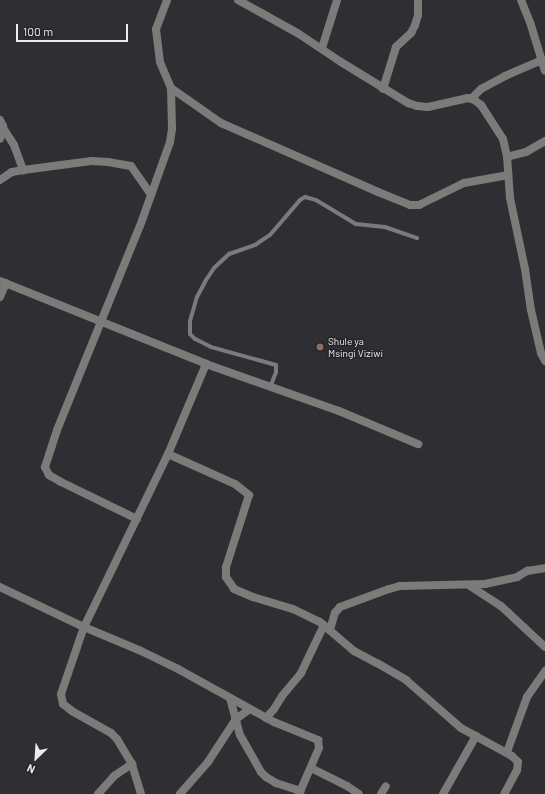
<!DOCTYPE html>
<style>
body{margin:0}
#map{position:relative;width:545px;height:794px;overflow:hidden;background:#2f2e33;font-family:Barlow,sans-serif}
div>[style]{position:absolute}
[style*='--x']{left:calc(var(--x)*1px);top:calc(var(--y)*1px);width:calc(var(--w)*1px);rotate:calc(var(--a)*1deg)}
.service>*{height:4px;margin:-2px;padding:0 2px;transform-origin:2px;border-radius:2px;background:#7d7a7a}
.minor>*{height:8px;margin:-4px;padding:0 4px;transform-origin:4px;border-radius:4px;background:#7d7a7a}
.dots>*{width:11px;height:11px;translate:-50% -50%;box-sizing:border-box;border:2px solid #252429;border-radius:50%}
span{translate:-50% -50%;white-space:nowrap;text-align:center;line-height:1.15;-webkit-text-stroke:3px #252429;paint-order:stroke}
.poi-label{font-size:10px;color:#ecebef}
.left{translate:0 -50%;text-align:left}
.north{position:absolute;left:16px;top:738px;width:40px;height:40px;-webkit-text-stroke:3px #252429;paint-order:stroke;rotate:205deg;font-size:11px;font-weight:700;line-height:16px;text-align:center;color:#ecebef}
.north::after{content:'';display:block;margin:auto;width:14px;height:18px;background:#ecebef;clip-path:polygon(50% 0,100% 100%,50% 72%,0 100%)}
.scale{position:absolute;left:16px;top:24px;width:112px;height:18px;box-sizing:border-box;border:2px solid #ecebef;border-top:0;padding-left:5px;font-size:12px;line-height:14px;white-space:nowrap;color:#ecebef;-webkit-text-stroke:3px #252429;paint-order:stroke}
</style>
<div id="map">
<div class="service">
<div style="--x:271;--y:385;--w:14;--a:-69"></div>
<div style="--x:276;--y:372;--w:7;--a:-90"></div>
<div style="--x:276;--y:365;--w:67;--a:-164.5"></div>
<div style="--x:211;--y:347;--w:18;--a:-153"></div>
<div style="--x:195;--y:339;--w:7;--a:-135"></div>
<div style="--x:190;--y:334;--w:13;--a:-90"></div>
<div style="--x:190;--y:321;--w:25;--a:-74"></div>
<div style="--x:197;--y:297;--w:19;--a:-62"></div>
<div style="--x:206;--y:280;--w:14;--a:-56"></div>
<div style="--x:214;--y:268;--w:21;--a:-43"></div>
<div style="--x:229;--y:254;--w:28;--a:-19"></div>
<div style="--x:255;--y:245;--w:18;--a:-34"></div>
<div style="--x:270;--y:235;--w:46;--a:-49.4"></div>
<div style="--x:300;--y:200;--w:6;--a:-31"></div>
<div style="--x:305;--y:197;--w:11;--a:15"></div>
<div style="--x:316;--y:200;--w:47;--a:31"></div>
<div style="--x:356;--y:224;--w:29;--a:6"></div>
<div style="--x:385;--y:227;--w:34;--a:19"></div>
</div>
<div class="minor">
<div style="--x:238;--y:0;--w:70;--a:29.1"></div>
<div style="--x:299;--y:34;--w:50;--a:33.7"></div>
<div style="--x:341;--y:62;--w:79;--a:31.5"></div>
<div style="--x:408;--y:103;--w:9;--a:18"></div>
<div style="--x:417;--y:106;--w:11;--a:5"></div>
<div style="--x:428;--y:107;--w:41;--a:-12.7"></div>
<div style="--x:468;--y:98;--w:5;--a:11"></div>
<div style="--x:473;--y:99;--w:10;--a:37"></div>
<div style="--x:481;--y:105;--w:40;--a:57.1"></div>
<div style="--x:503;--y:139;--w:17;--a:77"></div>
<div style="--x:507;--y:156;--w:42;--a:85.9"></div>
<div style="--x:510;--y:198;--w:73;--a:78.1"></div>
<div style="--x:525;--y:269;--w:41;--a:81.7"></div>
<div style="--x:531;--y:310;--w:44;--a:76.9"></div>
<div style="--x:541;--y:353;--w:9;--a:63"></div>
<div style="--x:521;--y:0;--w:24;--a:68"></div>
<div style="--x:530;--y:22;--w:51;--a:73"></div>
<div style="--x:322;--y:48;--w:50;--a:-72.6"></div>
<div style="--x:171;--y:88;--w:61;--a:35"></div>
<div style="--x:221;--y:123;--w:171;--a:23.7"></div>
<div style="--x:378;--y:192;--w:35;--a:22"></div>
<div style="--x:410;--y:205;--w:9;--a:0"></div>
<div style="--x:419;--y:205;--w:50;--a:-26.1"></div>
<div style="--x:464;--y:183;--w:45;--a:-10.3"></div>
<div style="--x:383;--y:89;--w:44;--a:-72.8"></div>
<div style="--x:396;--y:47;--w:21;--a:-43"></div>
<div style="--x:411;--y:33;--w:9;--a:-63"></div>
<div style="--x:415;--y:25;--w:10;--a:-73"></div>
<div style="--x:418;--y:15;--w:15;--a:-90"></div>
<div style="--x:471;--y:99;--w:14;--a:-45"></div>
<div style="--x:481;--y:89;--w:27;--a:-28"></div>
<div style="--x:505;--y:76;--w:40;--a:-23.4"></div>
<div style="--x:0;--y:120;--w:7;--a:63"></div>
<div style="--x:3;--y:126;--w:13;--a:103"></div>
<div style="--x:3;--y:128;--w:20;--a:57"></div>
<div style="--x:14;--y:145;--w:27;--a:70"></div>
<div style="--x:507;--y:157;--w:20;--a:-15"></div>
<div style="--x:526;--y:152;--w:22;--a:-30"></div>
<div style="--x:0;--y:180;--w:14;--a:-34"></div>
<div style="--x:12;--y:172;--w:11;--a:-10"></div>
<div style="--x:23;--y:170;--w:69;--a:-7.5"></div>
<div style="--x:91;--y:161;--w:17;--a:3"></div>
<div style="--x:108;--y:162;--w:23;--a:10"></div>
<div style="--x:131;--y:166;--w:35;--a:55"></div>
<div style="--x:0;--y:281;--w:222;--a:21.9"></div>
<div style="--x:206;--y:364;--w:141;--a:19.5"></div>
<div style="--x:339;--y:411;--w:86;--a:22.7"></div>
<div style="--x:0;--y:297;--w:15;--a:-67"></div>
<div style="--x:168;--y:454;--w:73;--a:24.1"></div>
<div style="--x:235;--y:484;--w:18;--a:38"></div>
<div style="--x:249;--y:495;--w:76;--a:107.7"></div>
<div style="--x:226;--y:567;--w:10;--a:90"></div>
<div style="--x:226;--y:577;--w:14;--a:56"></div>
<div style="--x:234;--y:589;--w:21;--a:23"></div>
<div style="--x:253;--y:597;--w:42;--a:16.7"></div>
<div style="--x:293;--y:609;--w:30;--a:26"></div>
<div style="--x:320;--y:622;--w:45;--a:40.5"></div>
<div style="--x:354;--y:651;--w:26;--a:28"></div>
<div style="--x:377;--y:663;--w:34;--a:30"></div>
<div style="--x:406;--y:680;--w:73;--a:41.1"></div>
<div style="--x:461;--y:728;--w:58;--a:28.8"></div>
<div style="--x:512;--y:756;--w:8;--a:45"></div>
<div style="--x:518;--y:762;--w:8;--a:97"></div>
<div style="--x:517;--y:770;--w:27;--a:118"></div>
<div style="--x:137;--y:519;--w:85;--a:-154"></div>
<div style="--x:61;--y:482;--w:14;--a:-150"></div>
<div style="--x:49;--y:475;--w:9;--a:-117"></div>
<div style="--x:45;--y:467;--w:39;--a:-72"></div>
<div style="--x:57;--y:430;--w:220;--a:-67.9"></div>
<div style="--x:140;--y:226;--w:89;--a:-70.3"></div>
<div style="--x:170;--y:142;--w:13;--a:-81"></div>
<div style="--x:172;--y:129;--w:41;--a:-91.4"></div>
<div style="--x:171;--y:88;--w:28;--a:-113"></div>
<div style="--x:160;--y:62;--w:33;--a:-97"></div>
<div style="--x:156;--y:29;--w:31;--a:-69"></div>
<div style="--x:470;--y:586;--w:37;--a:33"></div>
<div style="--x:501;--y:606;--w:60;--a:43"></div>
<div style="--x:0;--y:587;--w:93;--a:25.5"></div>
<div style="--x:84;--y:627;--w:62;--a:22.8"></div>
<div style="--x:141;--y:651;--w:41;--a:25.9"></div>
<div style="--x:178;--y:669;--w:110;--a:28.9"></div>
<div style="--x:274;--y:722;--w:48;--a:22.2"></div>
<div style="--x:318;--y:740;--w:8;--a:83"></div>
<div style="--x:319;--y:748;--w:50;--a:113.5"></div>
<div style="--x:330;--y:630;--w:18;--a:-74"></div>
<div style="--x:335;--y:613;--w:8;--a:-50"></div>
<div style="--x:340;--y:607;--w:52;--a:-20.2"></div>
<div style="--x:389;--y:589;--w:11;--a:-15"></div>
<div style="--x:400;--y:586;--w:85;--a:-1.3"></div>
<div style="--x:485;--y:584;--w:33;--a:-12"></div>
<div style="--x:517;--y:577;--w:12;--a:-31"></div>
<div style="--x:527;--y:571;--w:18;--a:-9"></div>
<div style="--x:230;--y:698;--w:38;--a:75"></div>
<div style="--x:240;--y:735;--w:43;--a:60.4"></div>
<div style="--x:261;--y:772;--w:7;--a:45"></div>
<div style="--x:266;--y:777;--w:12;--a:31"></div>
<div style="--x:276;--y:783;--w:26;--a:18"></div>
<div style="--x:266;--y:718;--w:12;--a:-48"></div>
<div style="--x:274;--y:709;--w:15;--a:-58"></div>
<div style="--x:282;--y:696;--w:30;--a:-50"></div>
<div style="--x:301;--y:673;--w:53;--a:-64.4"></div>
<div style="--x:507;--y:752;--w:59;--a:-70"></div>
<div style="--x:527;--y:697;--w:32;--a:-55"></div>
<div style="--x:311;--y:768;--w:40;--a:26.6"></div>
<div style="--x:347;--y:786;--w:14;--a:34"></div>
<div style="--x:98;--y:794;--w:24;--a:-48"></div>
<div style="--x:114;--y:776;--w:22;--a:-34"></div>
<div style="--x:141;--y:794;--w:31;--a:-107"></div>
<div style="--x:132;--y:764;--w:29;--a:-121"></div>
<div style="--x:117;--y:739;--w:8;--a:-135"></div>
<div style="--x:111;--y:733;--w:45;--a:-150.6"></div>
<div style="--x:72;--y:711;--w:11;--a:-142"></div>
<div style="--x:63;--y:704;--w:10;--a:-101"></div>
<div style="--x:61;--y:694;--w:71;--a:-71.1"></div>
<div style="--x:84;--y:627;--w:192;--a:-64.1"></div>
<div style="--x:168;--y:454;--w:98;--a:-67.1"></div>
<div style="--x:180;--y:794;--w:43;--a:-48.8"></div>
<div style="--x:208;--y:762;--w:51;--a:-56.9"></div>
<div style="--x:236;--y:719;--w:17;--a:-36"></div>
<div style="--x:381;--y:794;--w:9;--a:-58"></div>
<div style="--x:443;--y:794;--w:67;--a:-60.4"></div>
</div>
<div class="dots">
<div style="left:320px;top:347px;background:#8d6e63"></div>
</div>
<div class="poi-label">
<span class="left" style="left:328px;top:347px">Shule ya<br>Msingi Viziwi</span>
</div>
<div class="north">N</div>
<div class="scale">100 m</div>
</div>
